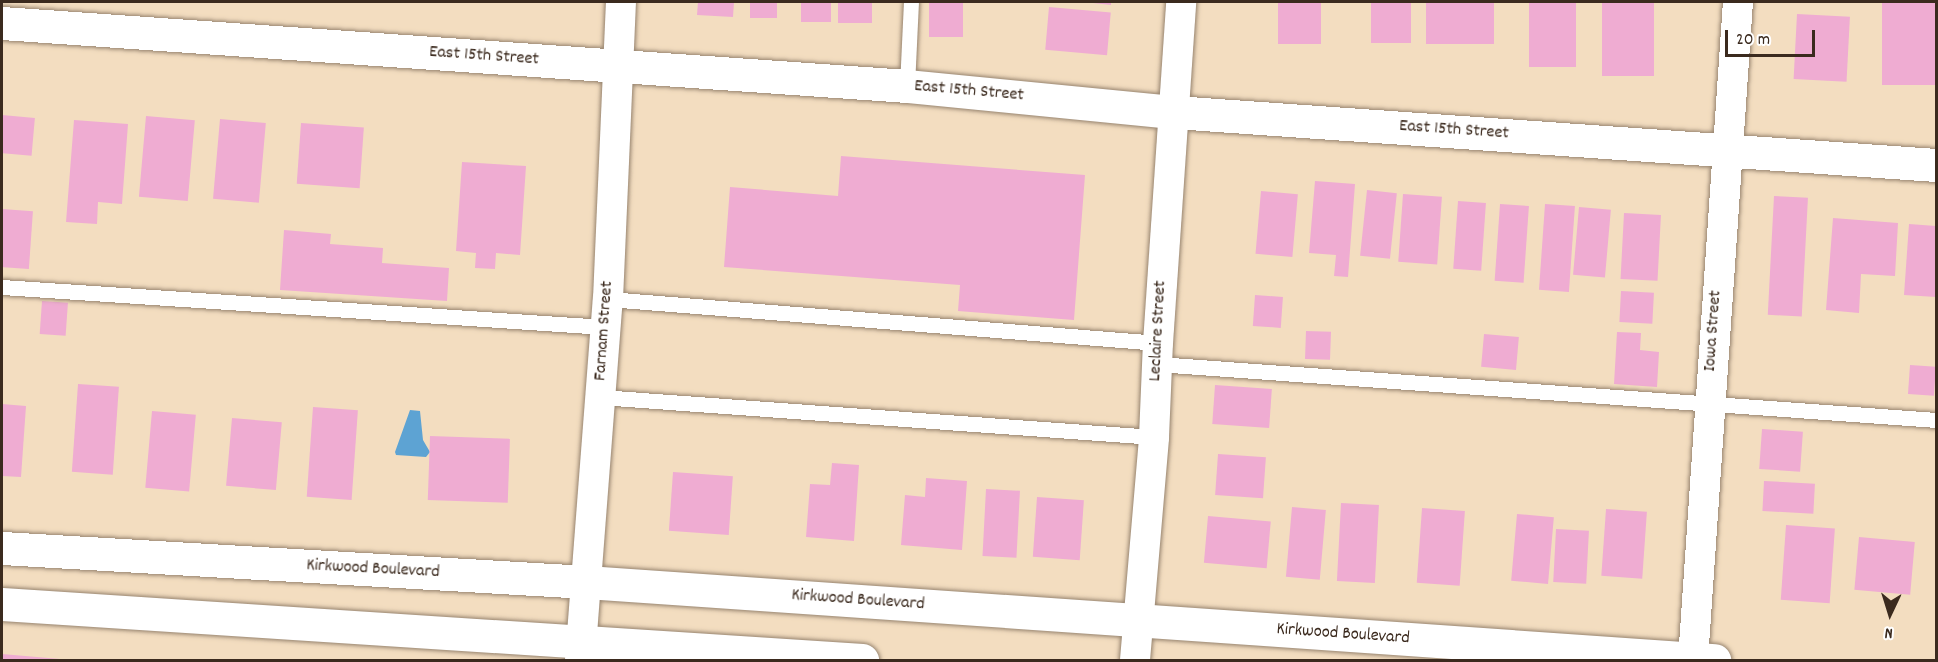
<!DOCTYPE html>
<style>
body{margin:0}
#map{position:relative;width:1938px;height:662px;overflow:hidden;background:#f3ddc0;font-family:Dekko,sans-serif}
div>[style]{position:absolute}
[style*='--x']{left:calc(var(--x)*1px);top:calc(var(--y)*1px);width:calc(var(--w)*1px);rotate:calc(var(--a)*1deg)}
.water>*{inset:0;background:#5da3d3}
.building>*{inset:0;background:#efacd2;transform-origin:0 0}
.roads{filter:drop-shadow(0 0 2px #97846f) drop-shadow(0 0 2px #97846f)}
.service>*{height:15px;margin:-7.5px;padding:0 7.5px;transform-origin:7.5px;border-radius:7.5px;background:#fff}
.minor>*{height:30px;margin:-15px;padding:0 15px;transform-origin:15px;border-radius:15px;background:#fff}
.tertiary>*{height:33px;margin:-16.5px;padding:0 16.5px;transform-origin:16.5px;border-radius:16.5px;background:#fff}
span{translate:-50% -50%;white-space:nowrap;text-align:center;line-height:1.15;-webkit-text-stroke:4.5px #fff;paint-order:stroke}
.street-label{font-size:18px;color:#3b2a1e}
.frame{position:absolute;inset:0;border:3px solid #3b2a1e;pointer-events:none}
.north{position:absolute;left:1860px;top:584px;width:60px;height:60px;-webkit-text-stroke:4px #fff;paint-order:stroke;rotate:184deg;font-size:16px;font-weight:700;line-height:24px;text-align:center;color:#3b2a1e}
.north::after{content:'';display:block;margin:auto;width:21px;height:27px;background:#3b2a1e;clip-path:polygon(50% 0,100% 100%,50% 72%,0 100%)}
.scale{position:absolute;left:1725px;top:30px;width:90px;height:27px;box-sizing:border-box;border:3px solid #3b2a1e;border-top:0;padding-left:8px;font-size:18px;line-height:21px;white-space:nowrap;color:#3b2a1e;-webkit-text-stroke:4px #fff;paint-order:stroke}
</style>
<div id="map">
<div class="water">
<div style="clip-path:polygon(410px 410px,420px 411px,423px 440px,430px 452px,426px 457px,396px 455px,395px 452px)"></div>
</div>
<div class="building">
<div style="clip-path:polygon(698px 2px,734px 2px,733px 17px,697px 15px)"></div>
<div style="left:750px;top:2px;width:27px;height:16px"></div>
<div style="left:801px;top:2px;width:30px;height:20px"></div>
<div style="left:838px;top:2px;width:34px;height:21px"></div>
<div style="left:929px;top:2px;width:34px;height:35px"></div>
<div style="clip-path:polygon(1093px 2px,1111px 2px,1111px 5px,1093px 3px)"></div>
<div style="left:1278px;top:2px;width:43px;height:42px"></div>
<div style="left:1371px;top:2px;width:40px;height:41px"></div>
<div style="left:1426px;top:2px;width:68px;height:42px"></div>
<div style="left:1529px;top:2px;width:47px;height:65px"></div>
<div style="left:1602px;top:2px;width:52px;height:74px"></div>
<div style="left:1882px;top:2px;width:54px;height:83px"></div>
<div style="left:1049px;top:7px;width:62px;height:43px;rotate:5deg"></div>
<div style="left:1797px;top:14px;width:53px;height:65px;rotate:3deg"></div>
<div style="left:2px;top:115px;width:33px;height:38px;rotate:5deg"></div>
<div style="left:146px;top:116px;width:49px;height:81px;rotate:5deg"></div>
<div style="left:220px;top:119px;width:46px;height:80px;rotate:5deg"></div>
<div style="clip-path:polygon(74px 120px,128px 124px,122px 204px,98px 202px,97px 224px,66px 222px)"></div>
<div style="left:301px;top:123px;width:63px;height:61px;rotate:4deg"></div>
<div style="clip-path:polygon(841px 156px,1085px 175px,1074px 320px,958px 311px,960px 285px,724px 267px,730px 187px,838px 196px)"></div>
<div style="clip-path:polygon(462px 162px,526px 166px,520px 255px,496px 253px,495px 269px,475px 268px,476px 253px,456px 251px)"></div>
<div style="clip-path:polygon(1315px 181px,1355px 184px,1348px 277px,1334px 276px,1336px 255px,1309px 253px)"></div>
<div style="left:1367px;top:190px;width:30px;height:66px;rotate:6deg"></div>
<div style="left:1261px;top:191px;width:37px;height:63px;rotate:5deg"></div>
<div style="left:1403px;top:194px;width:39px;height:68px;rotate:4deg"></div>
<div style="left:1774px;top:196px;width:34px;height:119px;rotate:3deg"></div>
<div style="left:1458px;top:201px;width:28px;height:68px;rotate:4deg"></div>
<div style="left:1500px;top:204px;width:29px;height:77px;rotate:4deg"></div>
<div style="left:1545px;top:204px;width:30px;height:86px;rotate:4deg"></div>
<div style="left:1579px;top:207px;width:32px;height:68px;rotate:5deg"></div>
<div style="left:2px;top:209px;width:31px;height:58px;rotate:4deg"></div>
<div style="left:1624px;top:213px;width:37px;height:66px;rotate:3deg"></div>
<div style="clip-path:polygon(1833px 218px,1898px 223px,1895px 276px,1861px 274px,1859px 313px,1826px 310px)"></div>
<div style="clip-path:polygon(1909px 224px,1936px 226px,1936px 297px,1904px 295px)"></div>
<div style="clip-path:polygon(284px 230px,331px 234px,330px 244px,383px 248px,382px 263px,449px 268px,447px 301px,280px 290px)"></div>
<div style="left:1621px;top:291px;width:33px;height:31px;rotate:3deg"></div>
<div style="left:1255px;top:295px;width:28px;height:31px;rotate:4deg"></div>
<div style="left:42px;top:301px;width:26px;height:33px;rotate:4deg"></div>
<div style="left:1306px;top:331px;width:25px;height:28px;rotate:2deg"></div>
<div style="clip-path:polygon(1617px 332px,1641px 333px,1640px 350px,1659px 352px,1657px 387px,1614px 384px)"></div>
<div style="left:1484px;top:334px;width:35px;height:33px;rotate:5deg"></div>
<div style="left:1910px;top:365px;width:26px;height:29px;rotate:4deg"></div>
<div style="left:78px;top:384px;width:41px;height:88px;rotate:4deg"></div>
<div style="left:1215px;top:385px;width:57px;height:39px;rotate:4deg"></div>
<div style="clip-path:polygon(2px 404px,26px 406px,21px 477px,2px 476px)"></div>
<div style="left:313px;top:407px;width:45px;height:90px;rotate:4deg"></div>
<div style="left:152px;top:411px;width:44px;height:77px;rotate:5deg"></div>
<div style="left:232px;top:418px;width:50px;height:68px;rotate:5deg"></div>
<div style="left:1762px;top:429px;width:41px;height:40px;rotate:4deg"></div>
<div style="left:430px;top:436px;width:80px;height:64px;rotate:2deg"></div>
<div style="left:1218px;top:454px;width:48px;height:41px;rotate:4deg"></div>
<div style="clip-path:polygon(832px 463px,859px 465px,854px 541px,806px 537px,810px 484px,830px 485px)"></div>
<div style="left:673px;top:472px;width:60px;height:59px;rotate:4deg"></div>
<div style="clip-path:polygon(926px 478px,967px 481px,962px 550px,901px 545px,905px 495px,925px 497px)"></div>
<div style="left:1764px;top:481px;width:51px;height:30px;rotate:3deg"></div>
<div style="left:986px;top:489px;width:34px;height:67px;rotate:3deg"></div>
<div style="left:1037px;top:497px;width:47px;height:60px;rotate:4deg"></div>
<div style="left:1341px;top:503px;width:38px;height:78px;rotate:3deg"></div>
<div style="left:1292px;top:507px;width:34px;height:70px;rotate:5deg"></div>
<div style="left:1422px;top:508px;width:43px;height:75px;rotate:4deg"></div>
<div style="left:1606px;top:509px;width:41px;height:67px;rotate:4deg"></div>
<div style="left:1517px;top:514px;width:37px;height:67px;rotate:5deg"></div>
<div style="left:1208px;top:516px;width:63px;height:47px;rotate:5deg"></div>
<div style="left:1786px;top:525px;width:49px;height:75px;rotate:4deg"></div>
<div style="left:1556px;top:529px;width:33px;height:53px;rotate:3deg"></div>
<div style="left:1859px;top:537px;width:56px;height:53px;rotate:5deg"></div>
<div style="clip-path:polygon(2px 654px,60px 659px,60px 660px,2px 660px)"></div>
</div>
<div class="roads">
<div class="service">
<div style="--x:907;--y:86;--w:84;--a:-87.3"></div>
<div style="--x:2;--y:287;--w:604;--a:3.8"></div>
<div style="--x:608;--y:299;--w:552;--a:4.57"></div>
<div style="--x:1157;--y:364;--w:781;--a:4.11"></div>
<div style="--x:600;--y:397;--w:555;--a:4.13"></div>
</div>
<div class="minor">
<div style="--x:580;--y:660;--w:362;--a:-85.6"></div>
<div style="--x:608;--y:299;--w:297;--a:-87.5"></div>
<div style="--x:1135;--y:660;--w:224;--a:-85.1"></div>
<div style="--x:1154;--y:437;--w:94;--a:-87.6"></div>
<div style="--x:1158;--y:343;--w:342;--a:-86.1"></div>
<div style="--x:1693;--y:660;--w:660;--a:-86.09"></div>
</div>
<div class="tertiary">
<div style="--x:2;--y:23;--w:907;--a:3.98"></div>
<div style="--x:907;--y:86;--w:268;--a:5.6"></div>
<div style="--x:1174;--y:112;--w:764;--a:3.98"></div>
<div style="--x:2;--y:548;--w:585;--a:3.33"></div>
<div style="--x:586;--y:582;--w:1131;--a:3.96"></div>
<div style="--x:2;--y:604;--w:862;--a:3.73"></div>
</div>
</div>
<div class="street-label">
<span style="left:484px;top:57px;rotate:4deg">East 15th Street</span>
<span style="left:969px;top:92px;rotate:5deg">East 15th Street</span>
<span style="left:1454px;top:131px;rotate:4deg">East 15th Street</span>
<span style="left:605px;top:331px;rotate:-86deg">Farnam Street</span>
<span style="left:1159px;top:331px;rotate:-87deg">Leclaire Street</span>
<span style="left:1714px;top:331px;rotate:-86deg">Iowa Street</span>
<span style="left:373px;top:570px;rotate:3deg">Kirkwood Boulevard</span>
<span style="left:858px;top:601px;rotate:4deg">Kirkwood Boulevard</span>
<span style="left:1343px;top:635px;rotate:4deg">Kirkwood Boulevard</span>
</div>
<div class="frame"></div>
<div class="north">N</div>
<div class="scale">20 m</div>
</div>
